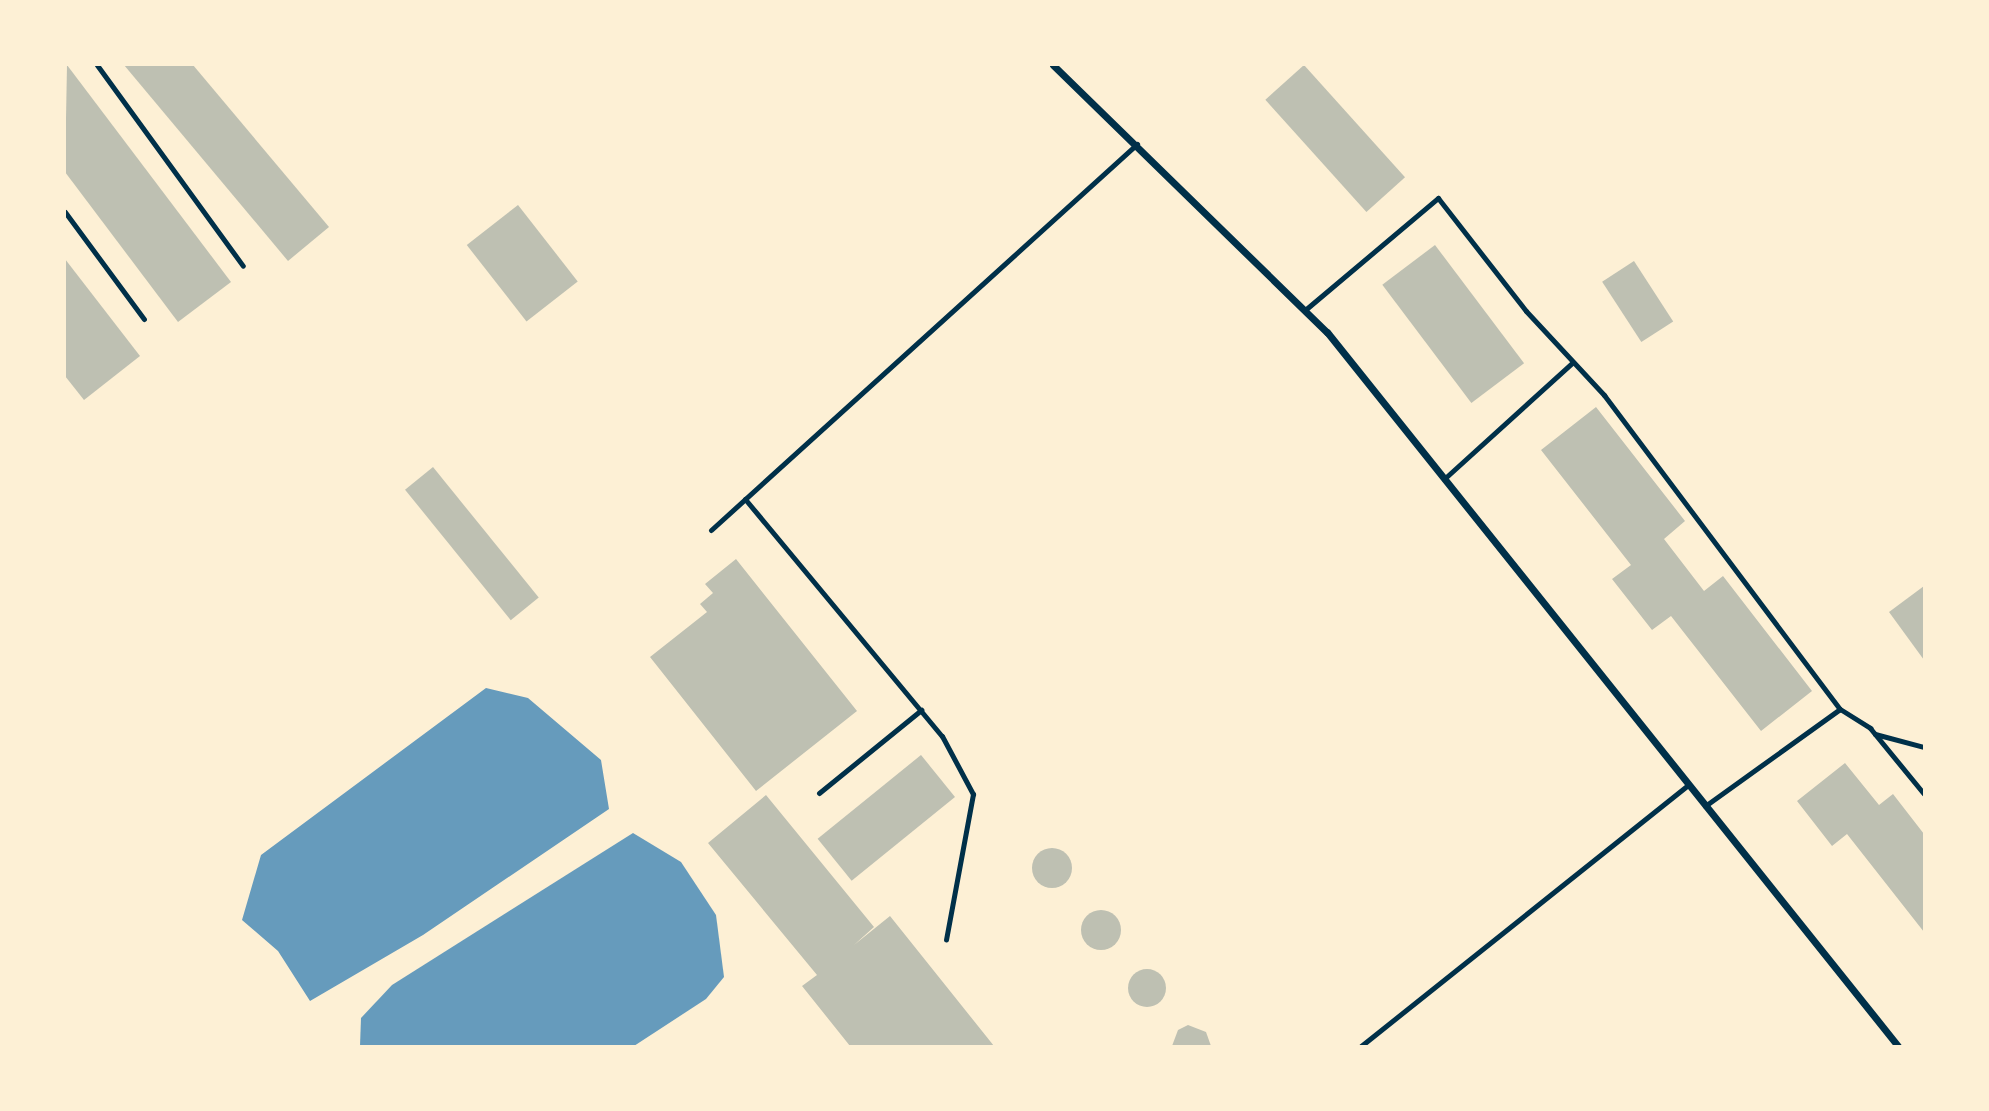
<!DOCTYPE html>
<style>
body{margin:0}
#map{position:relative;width:1989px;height:1111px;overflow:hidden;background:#fdf0d5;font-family:"Alegreya Sans",sans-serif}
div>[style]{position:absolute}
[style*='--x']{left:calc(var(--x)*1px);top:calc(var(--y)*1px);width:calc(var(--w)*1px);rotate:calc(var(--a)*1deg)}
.water>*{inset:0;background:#669bbc}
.building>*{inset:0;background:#bec0b2;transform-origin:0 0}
.round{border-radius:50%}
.service>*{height:5px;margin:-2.5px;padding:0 2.5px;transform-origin:2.5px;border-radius:2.5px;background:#003049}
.minor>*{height:7px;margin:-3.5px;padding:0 3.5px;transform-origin:3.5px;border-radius:3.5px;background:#003049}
span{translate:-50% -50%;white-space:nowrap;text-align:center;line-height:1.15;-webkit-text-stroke:7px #fdf0d5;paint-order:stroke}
.frame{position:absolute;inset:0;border:66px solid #fdf0d5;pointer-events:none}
</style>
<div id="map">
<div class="water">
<div style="clip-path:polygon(486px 688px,528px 698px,601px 760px,609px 809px,423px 935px,310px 1001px,278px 951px,242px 920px,261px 855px)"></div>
<div style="clip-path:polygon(633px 833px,681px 862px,716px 915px,724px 977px,706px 999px,634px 1046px,360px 1046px,361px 1018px,392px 985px)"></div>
</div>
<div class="building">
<div style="clip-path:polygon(67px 65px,231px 282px,178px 322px,65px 172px)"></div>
<div style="clip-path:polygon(124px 65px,193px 65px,329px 227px,288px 261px)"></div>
<div style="left:1304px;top:65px;width:151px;height:52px;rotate:48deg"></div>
<div style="left:518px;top:205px;width:97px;height:65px;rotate:52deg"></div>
<div style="left:1435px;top:245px;width:148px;height:66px;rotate:53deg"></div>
<div style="clip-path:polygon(65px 259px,140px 356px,84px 400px,65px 376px)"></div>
<div style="left:1634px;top:261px;width:72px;height:38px;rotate:57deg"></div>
<div style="clip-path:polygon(1596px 407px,1685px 521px,1664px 539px,1704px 591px,1723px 576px,1812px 691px,1761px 731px,1671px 616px,1652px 630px,1612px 579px,1631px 565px,1541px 450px)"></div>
<div style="left:433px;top:467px;width:168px;height:36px;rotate:51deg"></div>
<div style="clip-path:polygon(736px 559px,857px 711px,756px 791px,650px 657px,707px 612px,700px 604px,713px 593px,705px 584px)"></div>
<div style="clip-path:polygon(1924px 586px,1924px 660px,1889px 612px)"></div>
<div style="left:921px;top:755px;width:54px;height:133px;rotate:51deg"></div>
<div style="clip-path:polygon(1845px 763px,1879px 805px,1893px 794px,1924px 834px,1924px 932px,1847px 834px,1832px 846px,1797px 801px)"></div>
<div style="clip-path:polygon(766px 795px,874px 927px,854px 945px,890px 916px,994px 1046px,850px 1046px,802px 986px,817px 975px,708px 843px)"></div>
<div class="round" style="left:1032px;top:848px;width:40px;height:40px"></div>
<div class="round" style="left:1081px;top:910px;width:40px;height:40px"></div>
<div class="round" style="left:1128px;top:969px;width:38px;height:38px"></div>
<div style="clip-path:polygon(1188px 1025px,1206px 1032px,1211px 1046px,1172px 1046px,1178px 1030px)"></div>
</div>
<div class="service">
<div style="--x:97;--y:65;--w:248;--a:54"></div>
<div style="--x:65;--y:212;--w:133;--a:53.6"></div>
<div style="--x:1305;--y:310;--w:174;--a:-40.1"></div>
<div style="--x:1438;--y:198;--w:143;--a:52.1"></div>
<div style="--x:1526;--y:311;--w:115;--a:47.1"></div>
<div style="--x:1604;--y:395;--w:393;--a:53.1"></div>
<div style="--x:1444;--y:479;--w:174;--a:-42.2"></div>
<div style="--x:745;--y:499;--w:308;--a:50.3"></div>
<div style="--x:942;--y:736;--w:66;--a:61.9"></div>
<div style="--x:973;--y:794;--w:148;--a:100.5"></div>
<div style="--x:711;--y:530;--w:575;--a:-42.18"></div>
<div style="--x:1875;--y:734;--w:51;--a:14.9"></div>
<div style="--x:819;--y:793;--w:132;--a:-39.1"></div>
<div style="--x:1705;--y:806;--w:166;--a:-35.7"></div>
<div style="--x:1840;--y:709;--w:36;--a:32"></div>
<div style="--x:1870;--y:728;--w:85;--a:50.7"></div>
<div style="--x:1361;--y:1046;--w:418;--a:-38.6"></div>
</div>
<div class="minor">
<div style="--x:1053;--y:65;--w:383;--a:44.3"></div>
<div style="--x:1327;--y:332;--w:914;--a:51.35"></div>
</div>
<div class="frame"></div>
</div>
